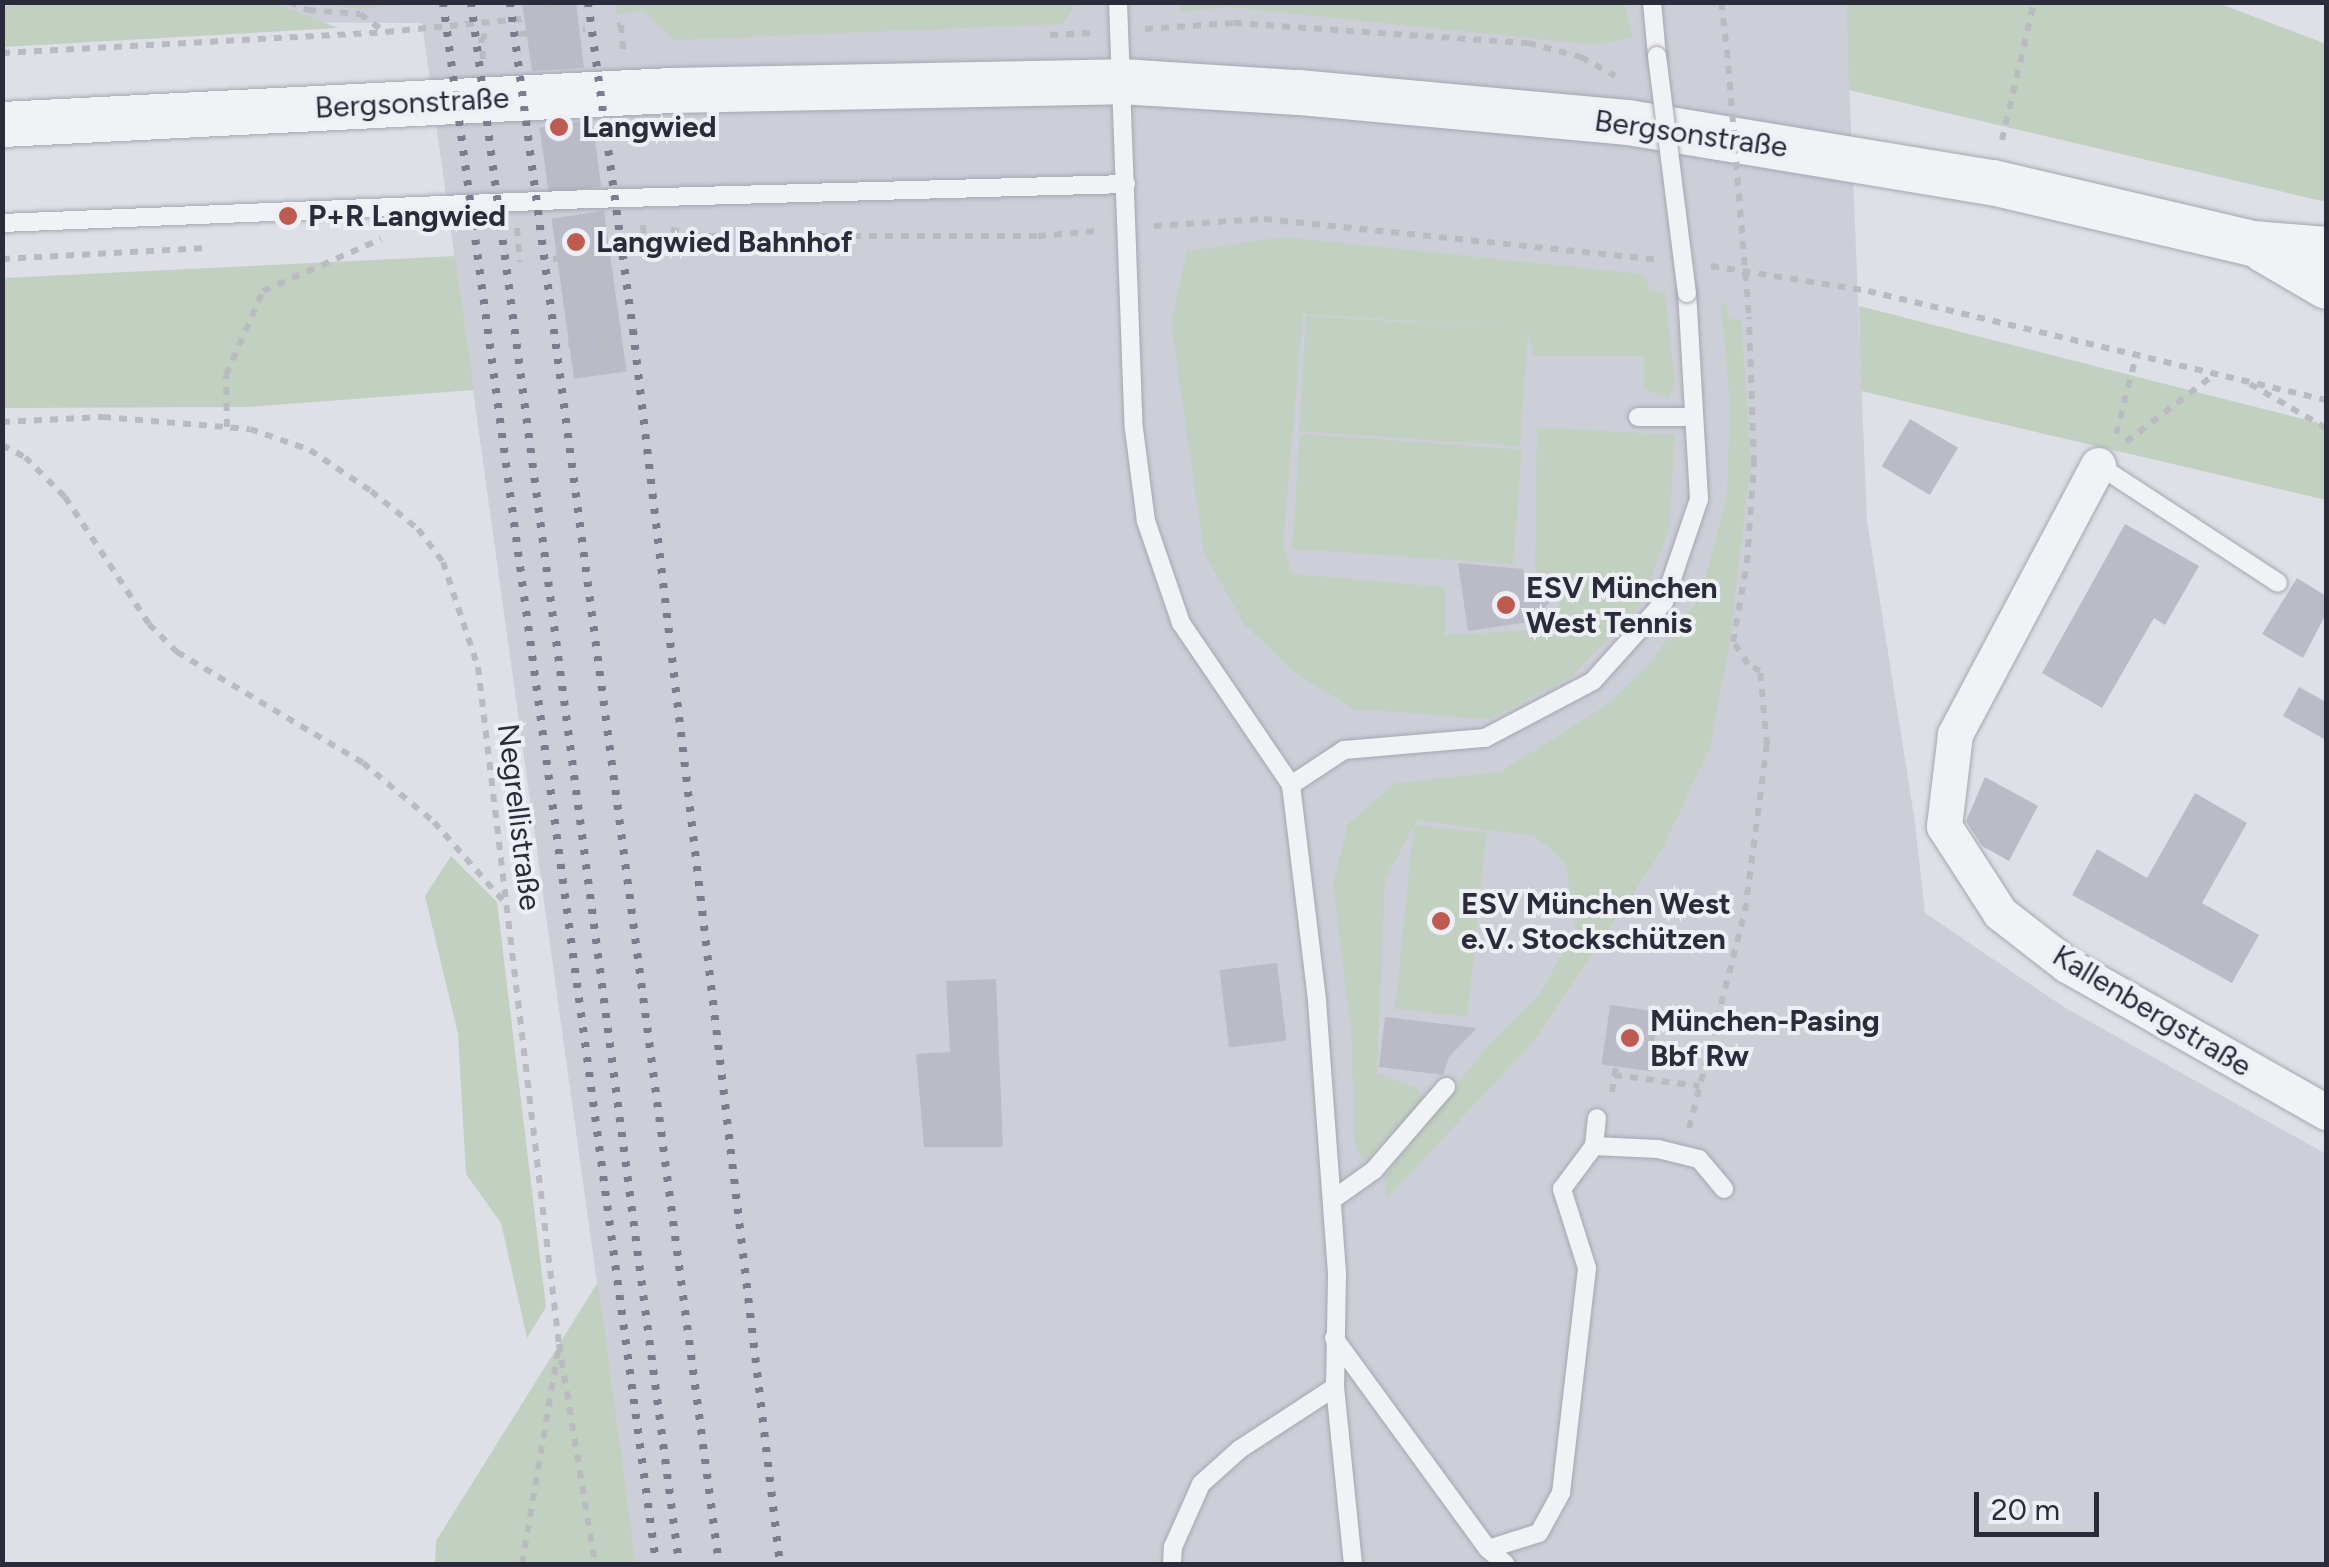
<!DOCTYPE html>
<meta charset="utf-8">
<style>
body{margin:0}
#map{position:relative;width:2329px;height:1567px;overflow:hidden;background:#dfe0e7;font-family:Figtree,sans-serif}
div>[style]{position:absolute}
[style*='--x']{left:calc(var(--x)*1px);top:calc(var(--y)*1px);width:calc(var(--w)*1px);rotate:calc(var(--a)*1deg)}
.built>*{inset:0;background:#cdcfd8}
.green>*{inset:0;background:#c1d0c1;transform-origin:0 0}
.building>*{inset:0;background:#babbc6;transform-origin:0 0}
.path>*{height:6px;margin-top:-3px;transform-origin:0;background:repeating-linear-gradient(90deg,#b9bbc1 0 8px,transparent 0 16px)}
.roads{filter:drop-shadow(0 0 2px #a5a6b0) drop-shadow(0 0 2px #a5a6b0)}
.service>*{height:18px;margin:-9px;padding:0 9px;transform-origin:9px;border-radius:9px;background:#f1f2f5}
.minor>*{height:35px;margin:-17.5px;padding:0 17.5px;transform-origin:17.5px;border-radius:17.5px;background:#f1f2f5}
.tertiary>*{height:45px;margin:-22.5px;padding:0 22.5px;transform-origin:22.5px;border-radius:22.5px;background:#f1f2f5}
.rail>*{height:8px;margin-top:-4px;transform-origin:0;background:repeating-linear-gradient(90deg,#7a7d8e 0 5px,transparent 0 15px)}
.path-bridge>*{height:6px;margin-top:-3px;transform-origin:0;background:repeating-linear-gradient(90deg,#b9bbc1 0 8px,transparent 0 16px)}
.bridges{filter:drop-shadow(0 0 2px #a5a6b0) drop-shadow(0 0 2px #a5a6b0)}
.service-bridge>*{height:18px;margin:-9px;padding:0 9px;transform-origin:9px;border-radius:9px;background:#f1f2f5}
.dots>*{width:28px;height:28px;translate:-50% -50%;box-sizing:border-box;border:5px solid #eeeff4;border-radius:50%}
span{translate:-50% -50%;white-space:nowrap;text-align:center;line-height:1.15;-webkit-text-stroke:8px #eeeff4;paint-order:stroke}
.street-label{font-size:30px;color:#2a2c3c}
.poi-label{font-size:30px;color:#2a2c3c;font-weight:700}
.left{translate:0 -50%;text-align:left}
.frame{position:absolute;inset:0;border:5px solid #2a2c3c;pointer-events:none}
.scale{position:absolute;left:1974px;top:1492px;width:125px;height:45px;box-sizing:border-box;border:5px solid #2a2c3c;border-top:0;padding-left:12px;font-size:30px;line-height:35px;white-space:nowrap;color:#2a2c3c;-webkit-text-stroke:8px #eeeff4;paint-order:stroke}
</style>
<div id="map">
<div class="built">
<div style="clip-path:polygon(3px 2px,1846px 3px,1867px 520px,1915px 822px,1925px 913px,2064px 1007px,2326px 1154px,2326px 1564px,636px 1564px,422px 23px,98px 22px,3px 32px)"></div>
</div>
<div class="green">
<div style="clip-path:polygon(423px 2px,362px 9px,301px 3px,301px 2px)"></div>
<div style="clip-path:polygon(30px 3px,275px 3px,338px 28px,3px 47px,3px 7px)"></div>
<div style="clip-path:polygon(614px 3px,614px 2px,1075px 3px,1063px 24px,674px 40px,643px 11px,617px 14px)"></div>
<div style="clip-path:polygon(1175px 3px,1625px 3px,1632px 37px,1595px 45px,1229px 7px,1184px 12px)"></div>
<div style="clip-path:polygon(1846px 3px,2218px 3px,2326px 44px,2326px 202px,1849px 90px)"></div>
<div style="clip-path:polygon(1283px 237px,1642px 274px,1651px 289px,1665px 293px,1675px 384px,1668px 398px,1644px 389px,1644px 356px,1534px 356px,1528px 331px,1520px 446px,1299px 431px,1306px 316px,1528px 329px,1303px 314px,1283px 543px,1292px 574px,1445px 587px,1445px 635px,1551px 629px,1563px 593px,1535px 573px,1537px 427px,1675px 435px,1669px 531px,1640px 605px,1572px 676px,1489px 719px,1354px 709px,1295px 673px,1244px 624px,1204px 553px,1171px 323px,1187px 251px)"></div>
<div style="clip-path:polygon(455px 256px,474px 390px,249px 407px,3px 408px,3px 278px)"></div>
<div style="clip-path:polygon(1726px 302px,1729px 319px,1741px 320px,1751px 461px,1729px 646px,1710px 747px,1662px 850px,1535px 1040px,1385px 1200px,1385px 1176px,1486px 1048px,1539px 995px,1576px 929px,1565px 862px,1534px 836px,1417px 820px,1385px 880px,1377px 1073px,1417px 1088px,1426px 1101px,1363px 1162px,1355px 1147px,1351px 1032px,1333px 885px,1348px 824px,1395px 783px,1500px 772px,1605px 706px,1646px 667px,1700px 597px,1727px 496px,1730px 404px,1721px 304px)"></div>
<div style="clip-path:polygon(1859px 306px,2326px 425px,2326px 500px,1861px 391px)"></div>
<div style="left:1300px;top:434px;width:222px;height:115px;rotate:4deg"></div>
<div style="left:1414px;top:825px;width:73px;height:185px;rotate:6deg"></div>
<div style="clip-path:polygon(451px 856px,497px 902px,546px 1307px,527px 1338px,501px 1223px,466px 1174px,458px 1034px,425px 896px)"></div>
<div style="clip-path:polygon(598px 1282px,636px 1564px,435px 1564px,436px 1541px)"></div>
</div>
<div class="building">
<div style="clip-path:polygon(522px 2px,576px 2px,584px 68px,532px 71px)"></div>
<div style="left:592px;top:120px;width:67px;height:53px;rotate:82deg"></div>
<div style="left:604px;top:211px;width:162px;height:53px;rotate:82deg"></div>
<div style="left:1910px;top:419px;width:56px;height:55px;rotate:31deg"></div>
<div style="clip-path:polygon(2125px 524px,2199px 566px,2165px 625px,2154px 618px,2102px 708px,2042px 673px)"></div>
<div style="clip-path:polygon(1458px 563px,1523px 569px,1526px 582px,1531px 581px,1552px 599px,1542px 611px,1543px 620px,1468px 631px)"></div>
<div style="clip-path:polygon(2297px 578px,2326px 596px,2326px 614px,2303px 658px,2262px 634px)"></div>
<div style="clip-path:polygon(2299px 687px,2326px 702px,2326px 740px,2283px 716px)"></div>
<div style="clip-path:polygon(1985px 777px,2038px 806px,2009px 861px,1982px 846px,1966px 821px)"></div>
<div style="clip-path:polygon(2195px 793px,2247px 823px,2202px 903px,2259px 935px,2232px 983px,2072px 895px,2097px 849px,2147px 878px)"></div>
<div style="left:1277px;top:963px;width:78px;height:58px;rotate:83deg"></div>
<div style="clip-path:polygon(996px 979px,1003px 1147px,924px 1147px,916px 1054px,950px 1052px,946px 981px)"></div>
<div style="left:1610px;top:1005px;width:49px;height:60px;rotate:8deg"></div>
<div style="clip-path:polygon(1385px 1017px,1477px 1028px,1449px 1057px,1443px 1075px,1379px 1067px)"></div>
</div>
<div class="path">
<div style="--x:289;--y:2;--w:21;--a:23"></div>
<div style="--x:308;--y:10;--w:52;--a:4.4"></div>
<div style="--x:360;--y:14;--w:31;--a:36"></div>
<div style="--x:549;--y:2;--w:29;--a:80"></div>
<div style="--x:1721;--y:2;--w:48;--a:82.9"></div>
<div style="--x:617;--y:26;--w:4;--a:-14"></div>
<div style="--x:621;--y:25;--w:25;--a:85"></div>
<div style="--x:1145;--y:29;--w:89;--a:-3.9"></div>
<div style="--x:1234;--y:23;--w:295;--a:3.9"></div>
<div style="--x:1528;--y:43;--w:55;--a:14.8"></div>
<div style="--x:1581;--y:57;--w:39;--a:29"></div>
<div style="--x:519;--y:34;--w:66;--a:-4.3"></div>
<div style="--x:1050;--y:35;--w:42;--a:-2.7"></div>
<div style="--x:2;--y:53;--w:385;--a:-3.1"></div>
<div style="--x:386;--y:32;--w:166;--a:-5.5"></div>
<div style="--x:483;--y:59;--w:22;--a:-95"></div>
<div style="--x:481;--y:37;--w:6;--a:-9"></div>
<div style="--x:2002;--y:140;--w:142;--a:-76.9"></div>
<div style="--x:643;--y:225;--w:25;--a:85"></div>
<div style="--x:1154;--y:226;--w:110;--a:-3.6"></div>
<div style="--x:1264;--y:219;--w:392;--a:5.9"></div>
<div style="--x:517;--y:228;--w:34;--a:85"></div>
<div style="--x:671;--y:229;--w:23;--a:18"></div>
<div style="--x:693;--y:236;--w:345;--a:0"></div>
<div style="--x:1038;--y:236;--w:59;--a:-4.8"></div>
<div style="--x:582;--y:256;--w:41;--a:81.7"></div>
<div style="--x:2;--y:259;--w:204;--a:-3.1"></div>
<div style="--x:553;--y:259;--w:61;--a:-5.6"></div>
<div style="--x:1711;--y:266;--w:159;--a:9"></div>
<div style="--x:1868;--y:291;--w:471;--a:13.4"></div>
<div style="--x:568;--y:344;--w:50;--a:-6.8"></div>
<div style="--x:2250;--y:384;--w:88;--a:30.1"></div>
<div style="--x:2;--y:422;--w:101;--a:-2.8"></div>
<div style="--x:103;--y:417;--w:147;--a:4.7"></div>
<div style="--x:250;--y:429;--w:64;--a:19.3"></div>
<div style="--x:310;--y:450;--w:73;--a:33.9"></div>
<div style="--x:371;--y:491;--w:60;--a:39"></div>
<div style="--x:418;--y:529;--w:41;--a:52.9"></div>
<div style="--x:443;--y:562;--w:111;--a:71.6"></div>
<div style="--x:478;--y:667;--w:682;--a:83.18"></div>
<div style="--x:559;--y:1344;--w:223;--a:80.7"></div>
<div style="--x:227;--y:427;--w:52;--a:-91.1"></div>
<div style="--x:226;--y:375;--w:92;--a:-66.2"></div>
<div style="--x:263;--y:291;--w:129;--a:-23.8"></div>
<div style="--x:2116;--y:434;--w:85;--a:-75.6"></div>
<div style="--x:2126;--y:442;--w:112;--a:-37.4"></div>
<div style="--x:2;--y:445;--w:26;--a:28"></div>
<div style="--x:25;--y:457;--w:57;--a:45"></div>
<div style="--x:65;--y:497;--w:152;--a:56.5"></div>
<div style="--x:149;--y:624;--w:40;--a:45"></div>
<div style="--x:177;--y:652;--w:217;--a:30.8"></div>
<div style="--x:363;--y:763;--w:92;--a:39.7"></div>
<div style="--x:434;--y:822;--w:111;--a:48.7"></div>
<div style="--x:1614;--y:1075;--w:86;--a:7.4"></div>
<div style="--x:1612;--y:1092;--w:26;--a:-81"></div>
<div style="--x:1689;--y:1128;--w:224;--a:-75.5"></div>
<div style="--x:1745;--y:911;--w:167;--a:-82.5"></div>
<div style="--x:1767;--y:745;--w:74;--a:-95.4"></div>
<div style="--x:1760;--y:671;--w:14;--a:-150"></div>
<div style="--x:1748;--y:664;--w:27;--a:-124"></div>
<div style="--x:1733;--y:642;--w:80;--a:-80"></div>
<div style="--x:1747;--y:563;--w:100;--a:-86"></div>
<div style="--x:1754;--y:463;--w:146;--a:-92"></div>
<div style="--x:522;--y:1564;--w:216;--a:-80.4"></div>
</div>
<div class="roads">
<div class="service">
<div style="--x:1118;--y:2;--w:427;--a:87.9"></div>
<div style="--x:1134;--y:429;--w:93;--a:82.6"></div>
<div style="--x:1146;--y:521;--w:108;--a:71.1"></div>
<div style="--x:1181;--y:623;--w:196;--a:55.8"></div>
<div style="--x:1291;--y:785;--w:218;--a:83.1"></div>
<div style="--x:1317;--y:1001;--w:275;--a:85.8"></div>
<div style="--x:1337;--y:1275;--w:112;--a:91"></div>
<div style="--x:1335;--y:1387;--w:178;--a:84.2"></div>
<div style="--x:1652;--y:2;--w:54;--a:84.7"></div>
<div style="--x:2;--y:223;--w:588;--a:-2.34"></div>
<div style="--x:590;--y:199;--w:536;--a:-1.6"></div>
<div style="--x:1638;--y:417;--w:55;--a:0"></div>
<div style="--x:2098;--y:465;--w:215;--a:33.2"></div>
<div style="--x:1291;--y:785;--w:64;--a:-33.4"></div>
<div style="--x:1344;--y:750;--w:142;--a:-4.9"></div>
<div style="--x:1485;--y:738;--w:122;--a:-27.8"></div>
<div style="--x:1593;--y:681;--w:106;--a:-48.1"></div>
<div style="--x:1664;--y:602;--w:109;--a:-71.2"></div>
<div style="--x:1699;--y:499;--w:206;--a:-93.3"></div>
<div style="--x:1594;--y:1146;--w:64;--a:2.7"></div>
<div style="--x:1658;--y:1149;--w:42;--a:13.7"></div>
<div style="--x:1699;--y:1159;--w:39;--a:50"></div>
<div style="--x:1332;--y:1200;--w:52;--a:-35.5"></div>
<div style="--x:1374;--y:1170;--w:110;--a:-49.1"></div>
<div style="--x:1334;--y:1338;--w:261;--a:53.9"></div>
<div style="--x:1488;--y:1549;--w:23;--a:41"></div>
<div style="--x:1488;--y:1549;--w:53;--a:-17.4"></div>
<div style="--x:1539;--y:1533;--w:46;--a:-61.2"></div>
<div style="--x:1561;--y:1493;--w:226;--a:-83.4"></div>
<div style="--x:1587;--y:1268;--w:83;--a:-107.6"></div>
<div style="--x:1562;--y:1189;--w:54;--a:-53.3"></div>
<div style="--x:1594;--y:1146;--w:28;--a:-84"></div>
<div style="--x:1172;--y:1564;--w:17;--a:-87"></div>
<div style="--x:1173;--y:1547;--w:69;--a:-66"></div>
<div style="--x:1201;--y:1484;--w:52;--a:-41.9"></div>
<div style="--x:1240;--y:1449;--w:113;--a:-33.1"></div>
</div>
<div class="minor">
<div style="--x:2098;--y:465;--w:305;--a:118"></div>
<div style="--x:1955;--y:734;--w:93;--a:96.8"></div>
<div style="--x:1944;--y:826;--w:103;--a:57.2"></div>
<div style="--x:2000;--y:913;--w:85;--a:37.8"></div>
<div style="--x:2067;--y:965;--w:298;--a:29.6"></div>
</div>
<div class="tertiary">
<div style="--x:2;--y:124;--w:669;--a:-2.91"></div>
<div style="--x:670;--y:90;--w:451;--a:-1.1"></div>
<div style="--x:1121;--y:81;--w:177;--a:3.6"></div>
<div style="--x:1298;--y:92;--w:331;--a:5.2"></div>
<div style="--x:1628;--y:122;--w:369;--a:9.4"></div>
<div style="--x:1992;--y:182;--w:267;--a:13.2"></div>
<div style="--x:2252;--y:243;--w:74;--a:4.6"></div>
<div style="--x:2263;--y:249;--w:73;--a:30.4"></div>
</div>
</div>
<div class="rail">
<div style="--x:443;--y:2;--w:1576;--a:82.23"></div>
<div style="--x:471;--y:2;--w:1576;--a:82.41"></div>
<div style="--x:510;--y:2;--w:1576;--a:82.38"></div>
<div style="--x:588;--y:2;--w:331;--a:82.2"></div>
<div style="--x:633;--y:330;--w:1243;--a:83.21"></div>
</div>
<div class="path-bridge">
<div style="--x:1727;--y:50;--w:268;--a:85.3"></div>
</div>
<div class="bridges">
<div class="service-bridge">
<div style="--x:1657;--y:56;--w:239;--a:82.8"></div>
</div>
</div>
<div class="dots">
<div style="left:559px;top:127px;background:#bf5a50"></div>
<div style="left:288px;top:216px;background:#bf5a50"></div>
<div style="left:576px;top:242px;background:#bf5a50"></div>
<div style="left:1506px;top:605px;background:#bf5a50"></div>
<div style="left:1441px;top:921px;background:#bf5a50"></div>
<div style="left:1630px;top:1038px;background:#bf5a50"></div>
</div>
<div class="street-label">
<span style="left:412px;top:103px;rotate:-3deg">Bergsonstraße</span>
<span style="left:1691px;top:134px;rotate:8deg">Bergsonstraße</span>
<span style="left:519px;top:817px;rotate:83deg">Negrellistraße</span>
<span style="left:2152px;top:1011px;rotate:31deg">Kallenbergstraße</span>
</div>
<div class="poi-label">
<span class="left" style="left:582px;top:127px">Langwied</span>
<span class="left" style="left:308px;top:216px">P+R Langwied</span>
<span class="left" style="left:596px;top:242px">Langwied Bahnhof</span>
<span class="left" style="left:1526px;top:605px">ESV München<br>West Tennis</span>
<span class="left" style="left:1461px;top:921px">ESV München West<br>e.V. Stockschützen</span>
<span class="left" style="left:1650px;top:1038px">München-Pasing<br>Bbf Rw</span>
</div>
<div class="frame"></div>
<div class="scale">20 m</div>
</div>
